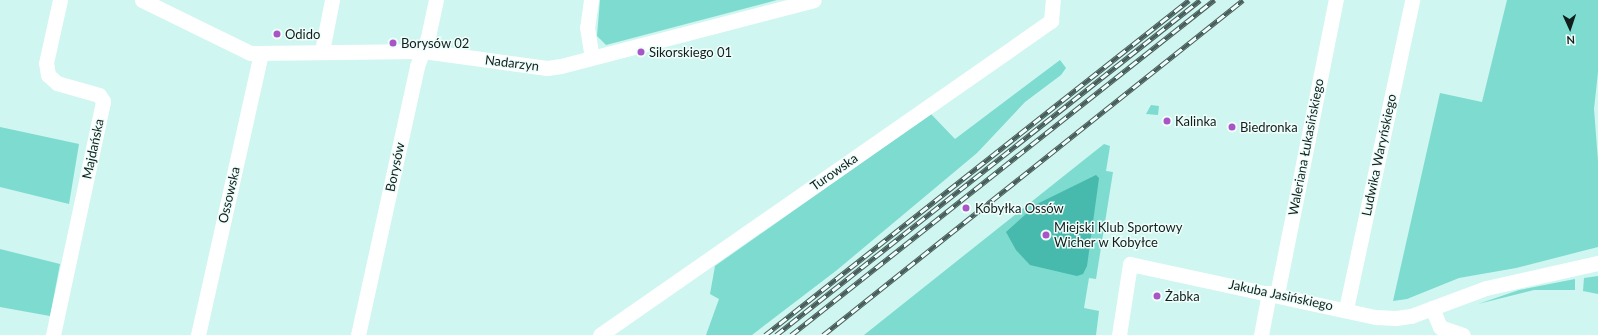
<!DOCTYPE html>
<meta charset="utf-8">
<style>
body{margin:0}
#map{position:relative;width:1598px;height:335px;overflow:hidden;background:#cff6f0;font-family:Lato,sans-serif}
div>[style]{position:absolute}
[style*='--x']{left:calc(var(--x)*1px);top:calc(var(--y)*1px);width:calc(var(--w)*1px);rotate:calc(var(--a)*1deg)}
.green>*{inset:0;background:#7ddbcf}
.water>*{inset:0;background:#47b9ad}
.minor>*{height:15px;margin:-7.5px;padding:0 7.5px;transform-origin:7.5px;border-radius:7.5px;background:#fff}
.rail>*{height:4.5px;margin-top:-2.25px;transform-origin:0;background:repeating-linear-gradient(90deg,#effefb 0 9px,#485d5a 0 18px);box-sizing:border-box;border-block:1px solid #485d5a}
.dots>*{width:11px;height:11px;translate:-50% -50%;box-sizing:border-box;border:2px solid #effefb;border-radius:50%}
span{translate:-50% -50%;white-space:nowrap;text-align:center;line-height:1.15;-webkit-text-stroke:3px #effefb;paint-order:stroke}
.poi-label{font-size:13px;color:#101e1c}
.left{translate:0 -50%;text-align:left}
.street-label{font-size:13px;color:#101e1c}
.north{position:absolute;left:1550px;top:8px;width:40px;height:40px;-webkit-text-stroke:3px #effefb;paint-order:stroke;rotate:177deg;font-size:11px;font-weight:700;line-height:16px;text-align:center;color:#101e1c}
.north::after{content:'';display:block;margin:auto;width:14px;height:18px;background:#101e1c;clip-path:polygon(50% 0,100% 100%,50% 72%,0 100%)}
</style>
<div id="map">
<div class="green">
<div style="clip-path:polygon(600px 0,777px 0,606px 45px,597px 36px)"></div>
<div style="clip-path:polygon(1507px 0,1598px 0,1598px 72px,1594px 109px,1598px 161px,1598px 247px,1516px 268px,1459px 278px,1407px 299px,1393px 301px,1440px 93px,1482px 102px)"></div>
<div style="clip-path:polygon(1060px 60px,1066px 68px,1061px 75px,1025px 102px,977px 153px,837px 270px,752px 335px,706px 335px,719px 299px,710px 294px,715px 266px,931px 114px,955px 139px)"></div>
<div style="clip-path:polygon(1151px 105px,1159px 106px,1158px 115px,1146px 114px)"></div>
<div style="clip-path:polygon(0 127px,79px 144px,69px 204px,0 187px)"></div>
<div style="clip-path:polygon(1104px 144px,1110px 146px,1106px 171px,1113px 172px,1096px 279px,1089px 278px,1084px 308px,1099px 311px,1096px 335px,864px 335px)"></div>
<div style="clip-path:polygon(0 249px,60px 264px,50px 316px,0 307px)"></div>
<div style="clip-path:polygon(1598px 276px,1598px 294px,1583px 291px,1584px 278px)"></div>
<div style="clip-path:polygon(1575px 279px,1575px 290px,1534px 290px,1478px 304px,1519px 290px)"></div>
</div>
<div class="water">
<div style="clip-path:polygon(1096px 175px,1099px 178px,1087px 266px,1083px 274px,1077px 276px,1030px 265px,1016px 250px,1006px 232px,1037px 204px)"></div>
</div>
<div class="minor">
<div style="--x:142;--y:0;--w:120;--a:26.1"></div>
<div style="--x:250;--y:53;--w:173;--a:-0.7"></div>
<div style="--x:423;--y:51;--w:125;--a:7.8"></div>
<div style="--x:547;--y:68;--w:14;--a:-8"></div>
<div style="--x:561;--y:66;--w:261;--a:-14.6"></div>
<div style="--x:591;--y:0;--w:27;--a:98"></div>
<div style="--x:587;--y:27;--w:31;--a:81"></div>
<div style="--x:322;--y:51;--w:52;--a:-78.9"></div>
<div style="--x:1277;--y:294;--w:300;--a:-78.7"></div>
<div style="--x:1432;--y:308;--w:21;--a:67"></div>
<div style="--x:1440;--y:327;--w:24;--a:19"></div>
<div style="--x:1346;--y:309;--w:316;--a:-77.9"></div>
<div style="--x:53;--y:335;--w:239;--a:-77.9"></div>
<div style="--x:103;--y:101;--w:7;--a:-124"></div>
<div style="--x:99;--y:95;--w:44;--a:-164.1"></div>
<div style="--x:57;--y:83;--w:12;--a:-138"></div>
<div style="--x:48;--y:75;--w:12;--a:-99"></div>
<div style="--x:46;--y:63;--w:65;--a:-77.5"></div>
<div style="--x:198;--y:335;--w:288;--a:-77.4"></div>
<div style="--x:358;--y:335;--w:275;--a:-77.6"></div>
<div style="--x:417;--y:66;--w:31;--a:-69"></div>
<div style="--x:428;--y:37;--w:38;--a:-78"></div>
<div style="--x:600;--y:335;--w:550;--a:-34.85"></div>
<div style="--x:1051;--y:21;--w:21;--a:-85"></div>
<div style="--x:1119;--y:335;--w:72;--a:-81.2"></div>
<div style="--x:1130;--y:264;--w:252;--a:12.2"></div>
<div style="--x:1376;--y:317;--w:20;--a:3"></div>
<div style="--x:1396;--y:318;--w:15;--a:-8"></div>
<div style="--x:1411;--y:316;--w:80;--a:-20.5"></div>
<div style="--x:1486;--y:288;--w:115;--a:-12.6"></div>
<div style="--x:1261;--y:335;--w:43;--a:-79.2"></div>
</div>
<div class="rail">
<div style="--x:765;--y:335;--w:540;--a:-38.31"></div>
<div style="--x:776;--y:335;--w:540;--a:-38.31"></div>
<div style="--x:791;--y:335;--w:540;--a:-38.38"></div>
<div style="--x:823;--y:335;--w:537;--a:-38.58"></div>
</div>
<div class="dots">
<div style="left:277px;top:34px;background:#a855c5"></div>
<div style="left:393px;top:43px;background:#a855c5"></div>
<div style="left:641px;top:52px;background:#a855c5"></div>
<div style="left:1167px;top:121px;background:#a855c5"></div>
<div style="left:1232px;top:127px;background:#a855c5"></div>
<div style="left:966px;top:208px;background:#a855c5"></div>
<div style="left:1046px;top:235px;background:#a855c5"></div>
<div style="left:1157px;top:296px;background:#a855c5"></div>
</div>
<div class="poi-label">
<span class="left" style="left:285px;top:34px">Odido</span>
<span class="left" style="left:401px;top:43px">Borysów 02</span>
<span class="left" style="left:649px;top:52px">Sikorskiego 01</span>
<span class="left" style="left:1175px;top:121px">Kalinka</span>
<span class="left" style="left:1240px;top:127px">Biedronka</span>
<span class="left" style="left:975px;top:208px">Kobyłka Ossów</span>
<span class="left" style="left:1054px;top:235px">Miejski Klub Sportowy<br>Wicher w Kobyłce</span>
<span class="left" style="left:1165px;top:296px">Żabka</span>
</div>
<div class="street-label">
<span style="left:512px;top:63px;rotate:7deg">Nadarzyn</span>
<span style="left:1306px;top:147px;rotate:-79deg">Waleriana Łukasińskiego</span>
<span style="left:93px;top:149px;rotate:-78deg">Majdańska</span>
<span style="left:1379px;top:155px;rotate:-78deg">Ludwika Waryńskiego</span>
<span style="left:395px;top:167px;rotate:-78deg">Borysów</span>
<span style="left:834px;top:172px;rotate:-35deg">Turowska</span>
<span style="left:229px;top:195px;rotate:-77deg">Ossowska</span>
<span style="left:1281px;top:295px;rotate:12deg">Jakuba Jasińskiego</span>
</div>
<div class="north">N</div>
</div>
